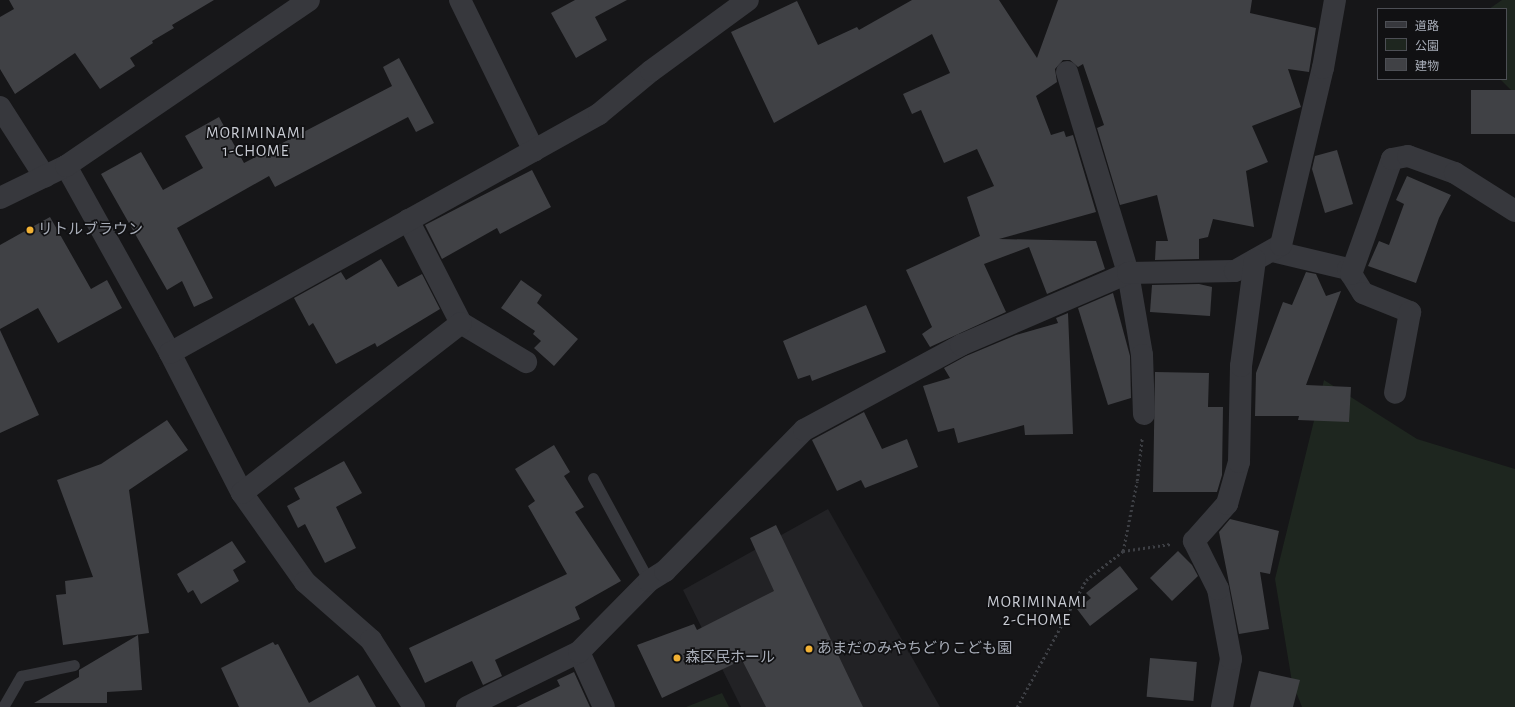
<!DOCTYPE html>
<meta charset="utf-8">
<style>
body{margin:0}
#map{position:relative;width:1515px;height:707px;overflow:hidden;background:#161618;font-family:"Alegreya Sans","Noto Sans JP",sans-serif}
div>[style]{position:absolute}
[style*='--x']{left:calc(var(--x)*1px);top:calc(var(--y)*1px);width:calc(var(--w)*1px);rotate:calc(var(--a)*1deg)}
.built>*{inset:0;background:#222225}
.green>*{inset:0;background:#1e261f}
.building>*{inset:0;background:#404145;transform-origin:0 0}
.path>*{height:2.5px;margin-top:-1.25px;transform-origin:0;background:repeating-linear-gradient(90deg,#3d3f44 0 2px,transparent 0 5px)}
.service>*{height:11px;margin:-5.5px;padding:0 5.5px;transform-origin:5.5px;border-radius:5.5px;background:#37383d}
.minor>*{height:22px;margin:-11px;padding:0 11px;transform-origin:11px;border-radius:11px;background:#37383d}
.dots>*{width:11px;height:11px;translate:-50% -50%;box-sizing:border-box;border:2px solid #111113;border-radius:50%}
span{translate:-50% -50%;white-space:nowrap;text-align:center;line-height:1.15;-webkit-text-stroke:3.5px #111113;paint-order:stroke}
.poi-label{font-size:15px;color:#a8adb8}
.left{translate:0 -50%;text-align:left}
.neighbourhood-label{font-size:16px;color:#c9ccd4;letter-spacing:1px}
.legend{position:absolute;left:1377px;top:8px;width:130px;height:72px;box-sizing:border-box;background:#111113;border:1px solid #4d4f55;margin:0;padding:5px 7px;list-style:none;font-size:12px;color:#a8adb8}
.legend li{display:flex;align-items:center;gap:8px;height:20px}
.legend b{width:20px;border:1px solid #4d4f55}
</style>
<div id="map">
<div class="built">
<div style="clip-path:polygon(828px 509px,940px 707px,741px 707px,683px 590px)"></div>
</div>
<div class="green">
<div style="clip-path:polygon(1502px 0,1515px 0,1515px 94px,1500px 79px,1506px 79px,1506px 9px,1489px 9px)"></div>
<div style="clip-path:polygon(1324px 380px,1417px 439px,1515px 469px,1515px 707px,1302px 707px,1292px 682px,1275px 579px)"></div>
<div style="clip-path:polygon(722px 693px,729px 707px,686px 707px)"></div>
</div>
<div class="building">
<div style="clip-path:polygon(9px 0,214px 0,172px 25px,174px 28px,152px 41px,153px 43px,130px 58px,135px 66px,100px 89px,75px 53px,15px 94px,0 69px,0 17px,14px 9px)"></div>
<div style="clip-path:polygon(575px 0,627px 0,595px 17px,607px 40px,576px 58px,551px 13px)"></div>
<div style="clip-path:polygon(912px 0,999px 0,1037px 58px,1058px 0,1252px 0,1250px 13px,1316px 28px,1309px 72px,1288px 69px,1301px 107px,1252px 126px,1268px 162px,1246px 171px,1254px 227px,1213px 219px,1208px 237px,1199px 239px,1199px 259px,1155px 260px,1156px 241px,1168px 241px,1157px 195px,1120px 205px,1097px 128px,1104px 125px,1083px 64px,1078px 67px,1070px 60px,1063px 60px,1055px 69px,1057px 82px,1036px 96px,1051px 135px,1064px 131px,1066px 137px,1073px 135px,1096px 212px,999px 239px,1096px 241px,1105px 269px,1047px 294px,1029px 247px,984px 264px,1006px 312px,930px 347px,922px 334px,932px 327px,906px 270px,980px 236px,967px 197px,994px 186px,977px 149px,944px 163px,921px 110px,912px 114px,903px 94px,950px 73px,932px 34px,774px 123px,731px 32px,797px 1px,818px 45px,857px 27px,859px 30px)"></div>
<div style="clip-path:polygon(399px 58px,434px 123px,416px 132px,408px 117px,275px 187px,269px 176px,177px 228px,213px 298px,194px 307px,182px 281px,167px 290px,101px 174px,141px 152px,163px 190px,203px 168px,185px 136px,219px 117px,244px 163px,392px 86px,383px 67px)"></div>
<div style="left:1471px;top:90px;width:44px;height:44px"></div>
<div style="clip-path:polygon(1337px 150px,1353px 204px,1325px 213px,1312px 169px,1315px 156px)"></div>
<div style="clip-path:polygon(532px 170px,551px 207px,500px 234px,497px 228px,442px 259px,425px 225px)"></div>
<div style="clip-path:polygon(1407px 176px,1451px 195px,1439px 218px,1416px 283px,1368px 266px,1379px 241px,1389px 245px,1404px 204px,1396px 200px)"></div>
<div style="clip-path:polygon(50px 217px,91px 289px,107px 280px,122px 308px,58px 343px,38px 308px,0 329px,0 245px)"></div>
<div style="clip-path:polygon(381px 259px,398px 287px,422px 274px,440px 309px,377px 347px,375px 343px,336px 364px,313px 323px,309px 326px,294px 298px,341px 272px,346px 280px)"></div>
<div style="clip-path:polygon(1306px 272px,1316px 274px,1326px 296px,1341px 291px,1306px 385px,1351px 387px,1349px 422px,1298px 420px,1299px 416px,1255px 416px,1256px 373px,1283px 302px,1292px 305px)"></div>
<div style="clip-path:polygon(521px 280px,542px 295px,537px 303px,578px 339px,554px 366px,534px 348px,541px 341px,533px 334px,535px 331px,501px 308px)"></div>
<div style="clip-path:polygon(1199px 284px,1212px 287px,1210px 316px,1150px 312px,1152px 285px)"></div>
<div style="clip-path:polygon(1113px 293px,1130px 356px,1131px 398px,1108px 405px,1078px 308px)"></div>
<div style="clip-path:polygon(866px 305px,886px 352px,812px 381px,810px 375px,798px 379px,783px 341px)"></div>
<div style="clip-path:polygon(1068px 313px,1073px 434px,1025px 435px,1024px 425px,958px 443px,954px 428px,938px 432px,923px 386px,950px 378px,944px 368px,966px 356px,1016px 335px,1058px 323px,1056px 318px)"></div>
<div style="clip-path:polygon(0 330px,39px 415px,0 433px)"></div>
<div style="clip-path:polygon(1155px 372px,1209px 373px,1208px 407px,1223px 407px,1222px 475px,1217px 492px,1153px 492px)"></div>
<div style="clip-path:polygon(864px 412px,882px 449px,907px 439px,918px 467px,865px 488px,861px 480px,837px 491px,812px 440px)"></div>
<div style="clip-path:polygon(167px 420px,188px 450px,129px 490px,149px 633px,63px 645px,56px 595px,66px 594px,65px 581px,93px 577px,57px 480px,101px 464px)"></div>
<div style="clip-path:polygon(554px 445px,570px 472px,564px 476px,584px 507px,575px 512px,621px 581px,575px 607px,580px 619px,495px 660px,502px 676px,483px 685px,472px 661px,425px 683px,409px 648px,567px 574px,528px 506px,535px 501px,515px 469px)"></div>
<div style="clip-path:polygon(344px 461px,362px 493px,336px 507px,356px 548px,325px 563px,305px 524px,298px 528px,287px 506px,300px 499px,294px 488px)"></div>
<div style="clip-path:polygon(1230px 519px,1279px 531px,1270px 574px,1260px 572px,1269px 629px,1239px 634px,1219px 532px)"></div>
<div style="clip-path:polygon(776px 525px,863px 707px,766px 707px,742px 660px,662px 698px,637px 645px,694px 624px,697px 630px,774px 591px,750px 538px)"></div>
<div style="clip-path:polygon(232px 541px,246px 562px,233px 570px,239px 581px,201px 604px,193px 590px,188px 593px,177px 574px)"></div>
<div style="clip-path:polygon(1178px 551px,1192px 565px,1198px 576px,1172px 601px,1150px 578px)"></div>
<div style="clip-path:polygon(1120px 566px,1138px 589px,1090px 626px,1077px 609px,1091px 598px,1086px 593px)"></div>
<div style="clip-path:polygon(138px 635px,142px 690px,107px 692px,107px 703px,34px 703px,79px 677px,79px 670px)"></div>
<div style="clip-path:polygon(273px 642px,275px 645px,278px 644px,309px 703px,358px 675px,376px 707px,239px 707px,221px 668px)"></div>
<div style="left:1150px;top:658px;width:47px;height:39px;rotate:5deg"></div>
<div style="clip-path:polygon(1259px 671px,1300px 680px,1293px 707px,1250px 707px)"></div>
<div style="clip-path:polygon(574px 672px,590px 707px,516px 707px,560px 686px,557px 680px)"></div>
</div>
<div class="path">
<div style="--x:1123;--y:551;--w:48;--a:-8.5"></div>
<div style="--x:1017;--y:707;--w:145;--a:-61.5"></div>
<div style="--x:1086;--y:580;--w:47;--a:-38.1"></div>
<div style="--x:1123;--y:551;--w:71;--a:-78.7"></div>
<div style="--x:1137;--y:481;--w:43;--a:-83.4"></div>
</div>
<div class="service">
<div style="--x:593;--y:478;--w:117;--a:61.5"></div>
<div style="--x:3;--y:707;--w:36;--a:-60"></div>
<div style="--x:21;--y:676;--w:54;--a:-11.7"></div>
</div>
<div class="minor">
<div style="--x:460;--y:0;--w:168;--a:63.9"></div>
<div style="--x:1067;--y:72;--w:210;--a:73.1"></div>
<div style="--x:1128;--y:273;--w:83;--a:80.3"></div>
<div style="--x:1142;--y:355;--w:59;--a:88.1"></div>
<div style="--x:0;--y:107;--w:83;--a:57.3"></div>
<div style="--x:66;--y:166;--w:214;--a:60.9"></div>
<div style="--x:170;--y:353;--w:157;--a:62.8"></div>
<div style="--x:242;--y:493;--w:109;--a:54.7"></div>
<div style="--x:305;--y:582;--w:88;--a:41.3"></div>
<div style="--x:371;--y:640;--w:80;--a:57.3"></div>
<div style="--x:0;--y:198;--w:73;--a:-25.9"></div>
<div style="--x:66;--y:166;--w:294;--a:-34.3"></div>
<div style="--x:408;--y:220;--w:116;--a:62.8"></div>
<div style="--x:461;--y:323;--w:76;--a:31"></div>
<div style="--x:1272;--y:251;--w:78;--a:13.3"></div>
<div style="--x:1348;--y:269;--w:28;--a:58"></div>
<div style="--x:1363;--y:293;--w:51;--a:22"></div>
<div style="--x:1410;--y:312;--w:82;--a:100.5"></div>
<div style="--x:1351;--y:274;--w:122;--a:-70.4"></div>
<div style="--x:1392;--y:159;--w:16;--a:-11"></div>
<div style="--x:1408;--y:156;--w:50;--a:19.9"></div>
<div style="--x:1455;--y:173;--w:71;--a:32.3"></div>
<div style="--x:170;--y:353;--w:491;--a:-29.1"></div>
<div style="--x:599;--y:114;--w:67;--a:-39.6"></div>
<div style="--x:651;--y:71;--w:120;--a:-36.2"></div>
<div style="--x:242;--y:493;--w:277;--a:-37.8"></div>
<div style="--x:579;--y:652;--w:60;--a:65.6"></div>
<div style="--x:467;--y:707;--w:125;--a:-26.2"></div>
<div style="--x:579;--y:652;--w:100;--a:-45.4"></div>
<div style="--x:649;--y:581;--w:19;--a:-32"></div>
<div style="--x:665;--y:571;--w:198;--a:-45.4"></div>
<div style="--x:804;--y:430;--w:179;--a:-28.4"></div>
<div style="--x:961;--y:345;--w:182;--a:-23.3"></div>
<div style="--x:1128;--y:273;--w:107;--a:-1.1"></div>
<div style="--x:1235;--y:271;--w:53;--a:-29.5"></div>
<div style="--x:1281;--y:245;--w:182;--a:-76.7"></div>
<div style="--x:1323;--y:68;--w:69;--a:-80"></div>
<div style="--x:1222;--y:707;--w:49;--a:-79.4"></div>
<div style="--x:1231;--y:659;--w:71;--a:-100.5"></div>
<div style="--x:1218;--y:589;--w:54;--a:-116.6"></div>
<div style="--x:1194;--y:541;--w:50;--a:-48.3"></div>
<div style="--x:1227;--y:504;--w:44;--a:-74.1"></div>
<div style="--x:1239;--y:462;--w:96;--a:-88.8"></div>
<div style="--x:1241;--y:366;--w:107;--a:-82.5"></div>
</div>
<div class="dots">
<div style="left:30px;top:230px;background:#f2b134"></div>
<div style="left:809px;top:649px;background:#f2b134"></div>
<div style="left:677px;top:658px;background:#f2b134"></div>
</div>
<div class="poi-label">
<span class="left" style="left:38px;top:230px">リトルブラウン</span>
<span class="left" style="left:817px;top:649px">あまだのみやちどりこども園</span>
<span class="left" style="left:685px;top:658px">森区民ホール</span>
</div>
<div class="neighbourhood-label">
<span style="left:256px;top:142px">MORIMINAMI<br>1-CHOME</span>
<span style="left:1037px;top:611px">MORIMINAMI<br>2-CHOME</span>
</div>
<ul class="legend">
<li><b style="height:5px;background:#37383d"></b>道路</li>
<li><b style="height:11px;background:#1e261f"></b>公園</li>
<li><b style="height:11px;background:#404145"></b>建物</li>
</ul>
</div>
